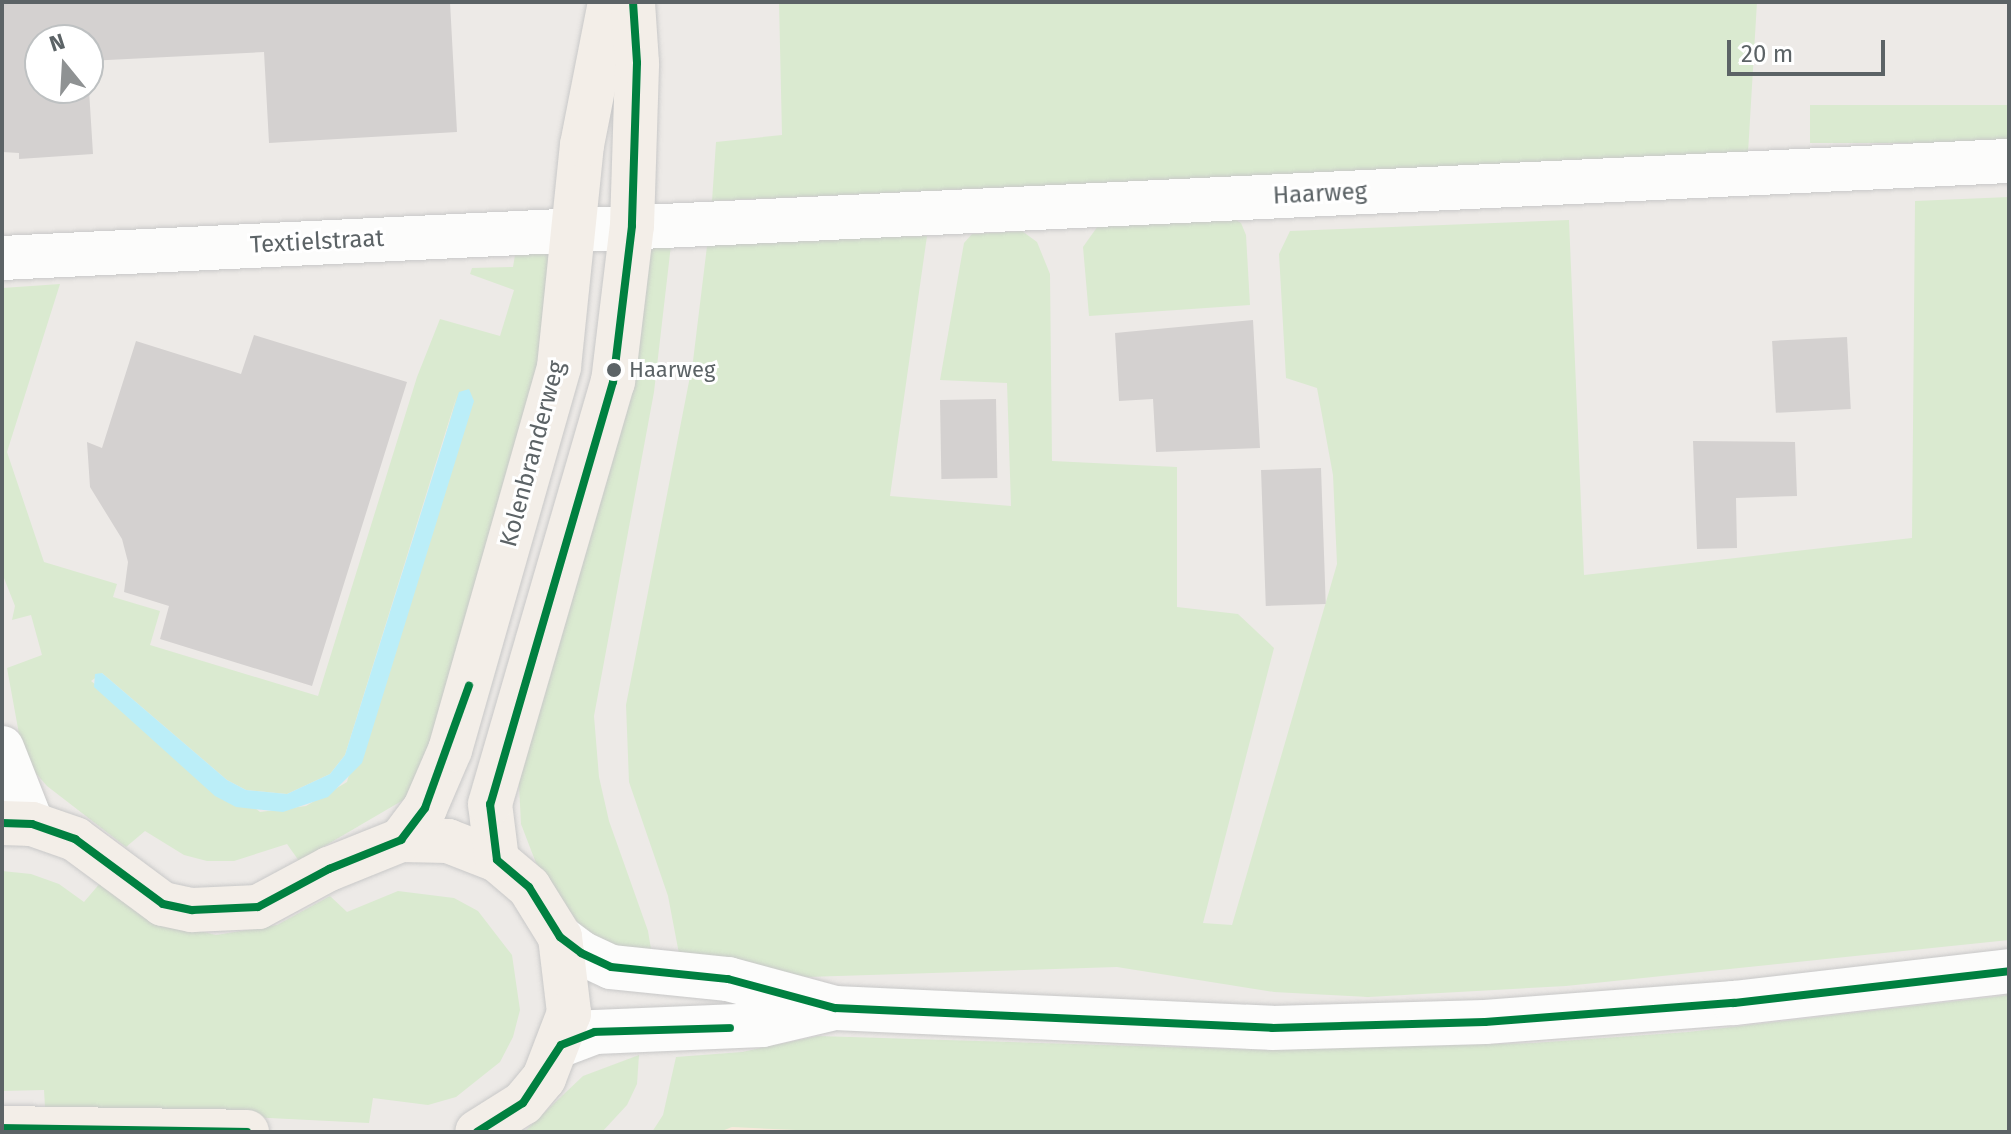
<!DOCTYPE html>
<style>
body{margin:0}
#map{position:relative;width:2011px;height:1134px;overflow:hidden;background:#edeae7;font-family:"Fira Sans",sans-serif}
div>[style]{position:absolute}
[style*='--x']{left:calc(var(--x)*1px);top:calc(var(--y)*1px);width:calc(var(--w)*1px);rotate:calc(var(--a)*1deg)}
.green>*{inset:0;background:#daead0;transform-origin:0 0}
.sand>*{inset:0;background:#f6e9db}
.water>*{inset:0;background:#bbeef8}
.building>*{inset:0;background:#d4d1d0;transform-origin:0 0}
.roads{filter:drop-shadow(0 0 2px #c8c8c8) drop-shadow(0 0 2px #c8c8c8)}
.minor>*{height:44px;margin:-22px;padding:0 22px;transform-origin:22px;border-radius:22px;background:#fcfcfb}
.secondary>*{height:44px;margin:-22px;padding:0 22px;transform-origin:22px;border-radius:22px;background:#fcfcfb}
.primary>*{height:44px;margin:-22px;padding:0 22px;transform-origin:22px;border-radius:22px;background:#f3eee8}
.bus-1>*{height:8px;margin:-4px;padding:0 4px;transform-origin:4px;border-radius:4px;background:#008040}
.dots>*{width:22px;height:22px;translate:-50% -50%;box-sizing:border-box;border:4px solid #fff;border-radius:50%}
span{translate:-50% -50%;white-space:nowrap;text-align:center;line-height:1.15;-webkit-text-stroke:6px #fff;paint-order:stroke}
.bus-label{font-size:22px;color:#5c6366}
.left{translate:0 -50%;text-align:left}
.street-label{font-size:24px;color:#5c6366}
.frame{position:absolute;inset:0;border:4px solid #5c6366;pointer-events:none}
.north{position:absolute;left:24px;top:24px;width:80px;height:80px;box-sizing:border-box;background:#fff;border:2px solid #bec1c2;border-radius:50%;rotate:342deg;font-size:22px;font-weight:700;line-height:32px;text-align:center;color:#5c6366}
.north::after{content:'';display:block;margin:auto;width:28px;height:36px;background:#8f9293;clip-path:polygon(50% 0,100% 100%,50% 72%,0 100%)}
.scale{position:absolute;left:1727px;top:40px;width:158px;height:36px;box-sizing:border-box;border:4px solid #5c6366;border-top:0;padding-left:10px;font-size:24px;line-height:28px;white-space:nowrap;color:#5c6366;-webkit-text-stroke:6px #fff;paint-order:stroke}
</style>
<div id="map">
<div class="green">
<div style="clip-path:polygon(779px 2px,1757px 2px,1748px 153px,712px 201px,716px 142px,782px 135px)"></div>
<div style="left:2009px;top:105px;width:38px;height:199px;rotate:90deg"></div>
<div style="clip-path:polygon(2009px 197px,2009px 940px,1566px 986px,1368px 997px,1274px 992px,1117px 967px,807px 977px,680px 959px,668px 896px,629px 782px,626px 705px,693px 361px,708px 238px,927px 236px,890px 496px,1011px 506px,1007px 383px,940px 380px,964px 243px,972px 234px,1022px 231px,1037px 242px,1050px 274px,1052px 461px,1177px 467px,1177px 607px,1238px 614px,1274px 648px,1203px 923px,1232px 925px,1337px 564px,1333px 475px,1317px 388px,1286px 378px,1279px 254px,1290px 231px,1569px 220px,1584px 575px,1912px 538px,1915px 201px)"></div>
<div style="clip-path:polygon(1229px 216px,1241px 223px,1246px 235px,1250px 305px,1089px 316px,1083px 247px,1100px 223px)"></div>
<div style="clip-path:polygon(642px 244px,671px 245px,654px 392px,594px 716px,599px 777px,609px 821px,648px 931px,652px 955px,640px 958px,583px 930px,536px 863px,521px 824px,518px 767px)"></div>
<div style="clip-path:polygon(evenodd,556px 248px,545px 364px,424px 771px,405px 799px,299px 861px,287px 844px,234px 861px,207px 861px,184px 855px,145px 831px,126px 847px,47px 786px,33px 770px,19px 734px,7px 668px,42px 655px,31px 615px,12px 620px,15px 606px,2px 573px,2px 288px,60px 284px,7px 452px,44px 562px,117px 584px,113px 597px,160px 611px,150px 645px,318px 696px,417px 377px,440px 319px,500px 336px,514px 290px,470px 274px,472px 268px,513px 267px,516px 249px,556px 248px,458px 392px,347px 782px,306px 806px,260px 812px,91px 681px,102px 673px,227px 780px,246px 790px,287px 794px,330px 774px,345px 755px,458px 392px)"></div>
<div style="clip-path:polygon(2px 871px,31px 874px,59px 884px,84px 902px,101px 882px,153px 919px,216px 935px,277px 925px,330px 896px,347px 912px,398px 891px,454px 898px,478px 911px,512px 955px,520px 1010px,513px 1037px,500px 1062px,456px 1097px,428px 1105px,373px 1098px,369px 1123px,45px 1107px,44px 1090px,2px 1091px)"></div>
<div style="clip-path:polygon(2009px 995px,2009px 1132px,652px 1132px,663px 1115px,676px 1057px,742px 1052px,818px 1036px,1266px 1050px,1533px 1043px,1688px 1032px)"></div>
<div style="clip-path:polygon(639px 1055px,637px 1084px,627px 1105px,602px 1132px,524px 1132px,583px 1076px)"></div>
</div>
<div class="sand">
<div style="clip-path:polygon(732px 1127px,841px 1132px,719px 1132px)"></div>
</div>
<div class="water">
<div style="clip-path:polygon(469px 389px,474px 401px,362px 763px,328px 797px,283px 812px,236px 807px,215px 796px,94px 687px,95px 674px,102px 673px,227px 780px,246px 790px,287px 794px,330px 774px,345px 755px,459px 392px)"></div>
</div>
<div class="building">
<div style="clip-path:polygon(2px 2px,450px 2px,457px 132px,269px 143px,264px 52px,88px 61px,88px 40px,40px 40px,40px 88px,88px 88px,88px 74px,93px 154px,19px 159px,19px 153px,2px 152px)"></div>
<div style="clip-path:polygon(1253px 320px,1260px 448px,1156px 452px,1153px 399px,1119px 401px,1115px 333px)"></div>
<div style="clip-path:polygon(254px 335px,407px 382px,312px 686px,160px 639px,169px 606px,124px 592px,128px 562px,122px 539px,90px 487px,87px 442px,102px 448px,136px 341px,241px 374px)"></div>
<div style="left:1847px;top:337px;width:72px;height:75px;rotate:87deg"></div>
<div style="left:996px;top:399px;width:79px;height:56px;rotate:89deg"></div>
<div style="clip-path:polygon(1693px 441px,1795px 442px,1797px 496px,1736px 498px,1737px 548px,1697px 549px)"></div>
<div style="left:1321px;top:468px;width:136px;height:60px;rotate:88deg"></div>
</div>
<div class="roads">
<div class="minor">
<div style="--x:2;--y:258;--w:2009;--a:-2.77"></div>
<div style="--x:2;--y:748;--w:82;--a:68.5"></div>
</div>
<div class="secondary">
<div style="--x:560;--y:937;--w:26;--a:37"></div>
<div style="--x:581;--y:953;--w:33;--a:25"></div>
<div style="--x:611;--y:967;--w:118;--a:5.9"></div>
<div style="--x:728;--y:979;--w:111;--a:15.2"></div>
<div style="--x:835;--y:1008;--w:437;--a:2.6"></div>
<div style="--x:1272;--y:1028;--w:213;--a:-1.6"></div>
<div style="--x:1485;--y:1022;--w:250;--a:-4.4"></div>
<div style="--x:1734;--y:1003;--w:277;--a:-6.6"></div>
<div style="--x:561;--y:1045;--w:36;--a:-21"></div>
<div style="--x:595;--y:1032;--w:167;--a:-2.4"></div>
<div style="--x:762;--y:1025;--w:70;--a:-13.2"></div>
</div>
<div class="primary">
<div style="--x:2;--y:823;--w:30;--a:2"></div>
<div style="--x:32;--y:824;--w:46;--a:19.2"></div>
<div style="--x:75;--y:839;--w:109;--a:36.5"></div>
<div style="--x:163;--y:904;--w:30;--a:12"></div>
<div style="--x:192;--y:910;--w:66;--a:-2.6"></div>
<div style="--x:258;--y:907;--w:81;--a:-28.2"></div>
<div style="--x:329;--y:869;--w:78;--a:-21.9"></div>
<div style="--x:401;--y:840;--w:47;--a:1.2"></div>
<div style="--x:448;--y:841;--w:53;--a:21.2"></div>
<div style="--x:497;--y:860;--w:42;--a:40.2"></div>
<div style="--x:529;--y:887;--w:59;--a:58.2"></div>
<div style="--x:560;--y:937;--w:77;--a:83.2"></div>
<div style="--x:569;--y:1013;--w:70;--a:111"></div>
<div style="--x:544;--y:1078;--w:33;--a:130"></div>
<div style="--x:523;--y:1103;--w:54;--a:147.8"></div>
<div style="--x:401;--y:840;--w:40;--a:-53"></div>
<div style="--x:425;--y:808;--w:63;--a:-66.7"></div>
<div style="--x:450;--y:750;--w:398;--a:-74.1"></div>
<div style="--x:559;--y:367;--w:223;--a:-84.1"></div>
<div style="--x:582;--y:145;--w:146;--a:-78.9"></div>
<div style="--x:497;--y:860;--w:56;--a:-97.1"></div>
<div style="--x:490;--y:804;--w:440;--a:-73.8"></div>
<div style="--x:613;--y:382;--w:157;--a:-83.1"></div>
<div style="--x:632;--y:226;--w:163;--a:-88.2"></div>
<div style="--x:637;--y:63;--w:61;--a:-93.8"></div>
<div style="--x:2;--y:1128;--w:245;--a:0.9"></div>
</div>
</div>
<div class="bus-1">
<div style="--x:633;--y:2;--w:61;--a:86.2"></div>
<div style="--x:637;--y:63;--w:163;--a:91.8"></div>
<div style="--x:632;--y:226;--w:157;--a:96.9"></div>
<div style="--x:613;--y:382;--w:440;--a:106.2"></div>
<div style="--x:490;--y:804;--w:56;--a:82.9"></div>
<div style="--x:497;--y:860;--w:42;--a:40.2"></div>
<div style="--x:529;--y:887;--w:59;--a:58.2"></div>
<div style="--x:560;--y:937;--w:26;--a:37"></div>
<div style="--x:581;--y:953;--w:33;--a:25"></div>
<div style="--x:611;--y:967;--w:118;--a:5.9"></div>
<div style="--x:728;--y:979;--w:111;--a:15.2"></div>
<div style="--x:835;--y:1008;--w:437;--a:2.6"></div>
<div style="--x:1272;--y:1028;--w:213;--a:-1.6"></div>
<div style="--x:1485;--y:1022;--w:250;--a:-4.4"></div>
<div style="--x:1734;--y:1003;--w:277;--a:-6.6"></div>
<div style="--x:2;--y:823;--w:30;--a:2"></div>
<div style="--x:32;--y:824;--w:46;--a:19.2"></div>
<div style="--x:75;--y:839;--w:109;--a:36.5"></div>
<div style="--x:163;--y:904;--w:30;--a:12"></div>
<div style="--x:192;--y:910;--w:66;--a:-2.6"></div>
<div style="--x:258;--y:907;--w:81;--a:-28.2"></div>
<div style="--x:329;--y:869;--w:78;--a:-21.9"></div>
<div style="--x:401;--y:840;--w:40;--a:-53"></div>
<div style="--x:425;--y:808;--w:130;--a:-70.2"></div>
<div style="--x:2;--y:1128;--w:245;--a:0.9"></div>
<div style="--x:477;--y:1132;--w:54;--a:-32.2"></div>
<div style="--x:523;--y:1103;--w:69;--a:-56.8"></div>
<div style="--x:561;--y:1045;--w:36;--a:-21"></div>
<div style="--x:595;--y:1032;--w:135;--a:-1.7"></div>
</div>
<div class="dots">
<div style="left:614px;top:370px;background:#5c6366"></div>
</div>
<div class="bus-label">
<span class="left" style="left:629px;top:370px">Haarweg</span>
</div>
<div class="street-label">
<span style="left:1320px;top:194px;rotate:-3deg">Haarweg</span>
<span style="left:317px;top:242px;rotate:-3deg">Textielstraat</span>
<span style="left:533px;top:454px;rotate:-75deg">Kolenbranderweg</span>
</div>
<div class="frame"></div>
<div class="north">N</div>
<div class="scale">20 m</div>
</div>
